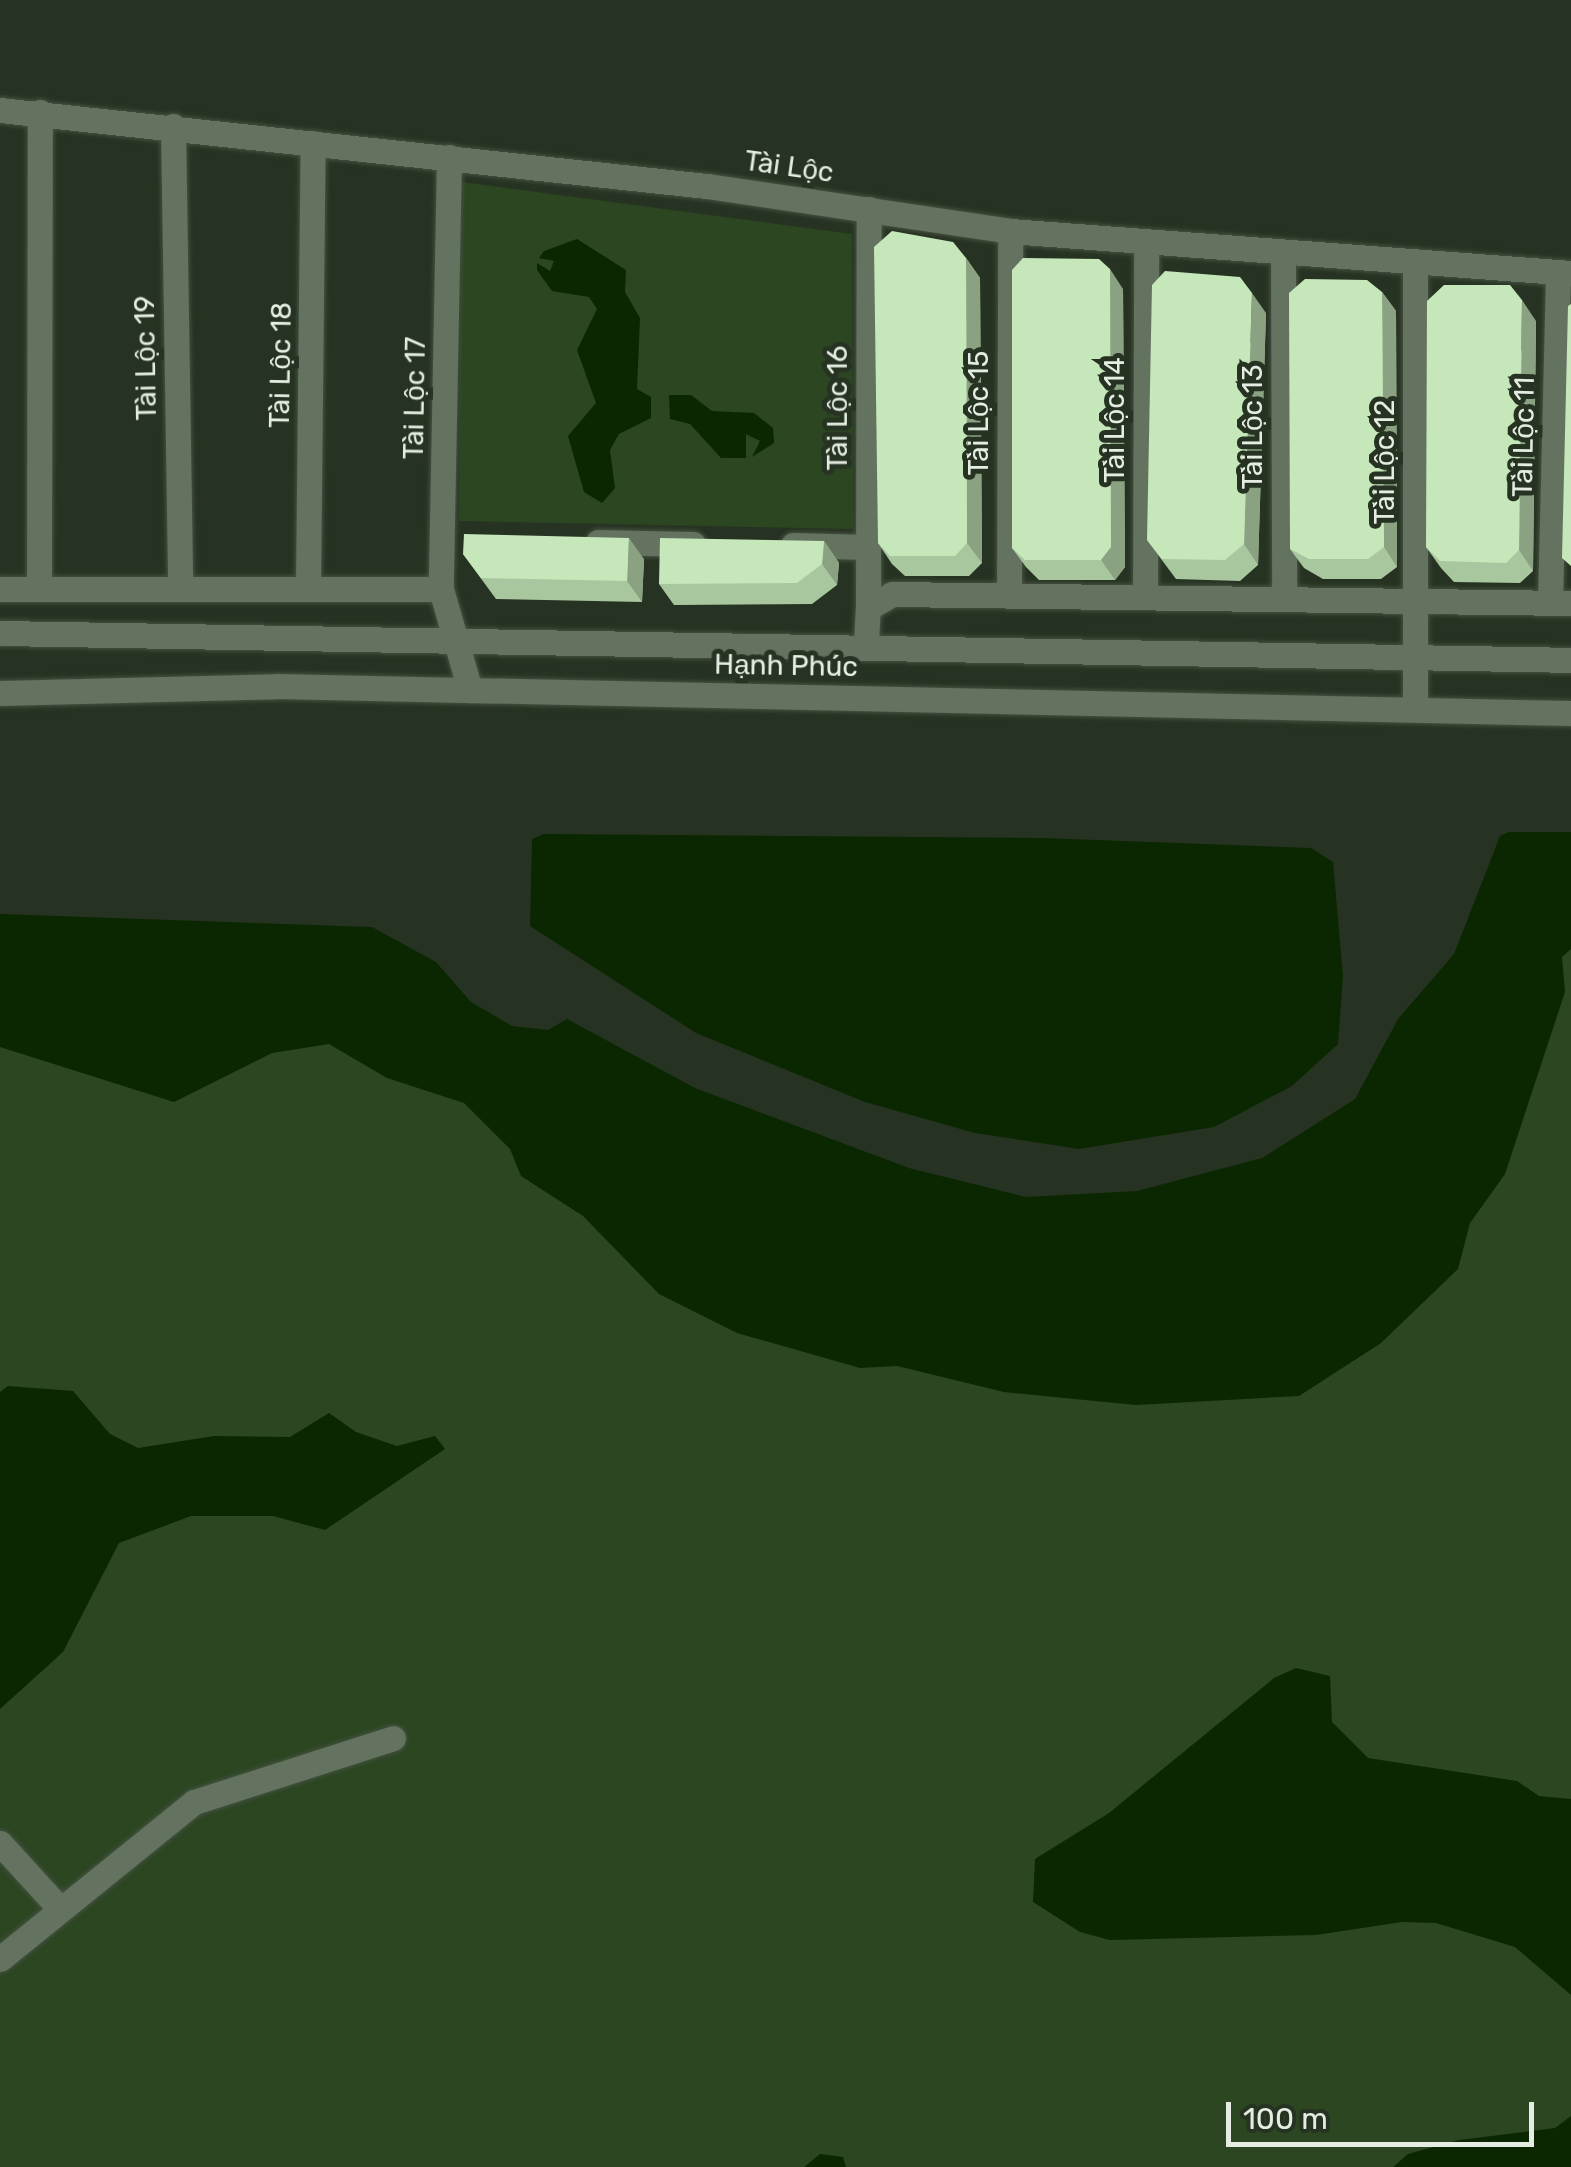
<!DOCTYPE html>
<meta charset="utf-8">
<style>
body{margin:0}
#map{position:relative;width:1571px;height:2167px;overflow:hidden;background:#273322;font-family:Rubik,sans-serif}
div>[style]{position:absolute}
[style*='--x']{left:calc(var(--x)*1px);top:calc(var(--y)*1px);width:calc(var(--w)*1px);rotate:calc(var(--a)*1deg)}
.green>*{inset:0;background:#2b4621}
.water>*{inset:0;background:#0b2701}
.roads{filter:drop-shadow(0 0 2px #455141) drop-shadow(0 0 2px #455141)}
.minor>*{height:25px;margin:-12.5px;padding:0 12.5px;transform-origin:12.5px;border-radius:12.5px;background:#647260}
.wall>*{inset:0;background:#a9c79f}
.shaded-wall>*{inset:0;background:#8aa282}
.building>*{inset:0;background:#c5e7b9}
span{translate:-50% -50%;white-space:nowrap;text-align:center;line-height:1.15;-webkit-text-stroke:10px #273322;paint-order:stroke}
.street-label{font-size:28px;color:#e5ede2}
.scale{position:absolute;left:1226px;top:2102px;width:308px;height:45px;box-sizing:border-box;border:5px solid #e5ede2;border-top:0;padding-left:12px;font-size:30px;line-height:35px;white-space:nowrap;color:#e5ede2;-webkit-text-stroke:8px #273322;paint-order:stroke}
</style>
<div id="map">
<div class="green">
<div style="clip-path:polygon(461px 182px,852px 234px,853px 529px,459px 521px)"></div>
<div style="clip-path:polygon(1571px 902px,1571px 2167px,0 2167px,0 1014px,290px 1008px,536px 1105px,1236px 1253px)"></div>
</div>
<div class="water">
<div style="clip-path:polygon(577px 239px,626px 270px,625px 292px,640px 318px,637px 389px,651px 397px,651px 418px,619px 434px,610px 450px,615px 488px,602px 503px,584px 492px,568px 436px,596px 403px,577px 350px,597px 309px,589px 297px,552px 291px,537px 270px,537px 263px,550px 271px,554px 261px,539px 258px,544px 251px)"></div>
<div style="clip-path:polygon(669px 395px,691px 395px,712px 411px,754px 413px,773px 428px,774px 443px,752px 457px,760px 441px,746px 434px,746px 458px,721px 458px,690px 424px,670px 419px)"></div>
<div style="clip-path:polygon(1509px 832px,1571px 832px,1571px 949px,1562px 957px,1565px 992px,1505px 1174px,1470px 1223px,1458px 1269px,1381px 1343px,1299px 1396px,1136px 1405px,1004px 1392px,897px 1366px,860px 1368px,737px 1333px,659px 1294px,583px 1216px,521px 1176px,510px 1149px,464px 1103px,387px 1078px,329px 1044px,272px 1053px,174px 1102px,0 1047px,0 914px,372px 927px,436px 962px,471px 1002px,512px 1026px,548px 1030px,567px 1019px,695px 1088px,909px 1168px,1026px 1197px,1137px 1191px,1262px 1158px,1355px 1099px,1398px 1019px,1454px 954px,1500px 836px)"></div>
<div style="clip-path:polygon(544px 834px,1043px 838px,1311px 848px,1333px 862px,1343px 976px,1338px 1044px,1292px 1086px,1214px 1127px,1079px 1149px,975px 1133px,865px 1102px,696px 1033px,530px 926px,532px 839px)"></div>
<div style="clip-path:polygon(8px 1386px,73px 1391px,110px 1434px,138px 1448px,214px 1436px,290px 1437px,329px 1413px,356px 1432px,397px 1446px,435px 1436px,445px 1449px,325px 1530px,273px 1516px,191px 1516px,119px 1543px,63px 1652px,0 1709px,0 1392px)"></div>
<div style="clip-path:polygon(1296px 1668px,1330px 1676px,1332px 1722px,1368px 1758px,1517px 1781px,1539px 1796px,1571px 1799px,1571px 1995px,1515px 1947px,1436px 1923px,1402px 1922px,1316px 1935px,1110px 1940px,1080px 1932px,1033px 1902px,1035px 1859px,1109px 1813px,1274px 1678px)"></div>
<div style="clip-path:polygon(1571px 2116px,1571px 2167px,1393px 2167px,1408px 2154px,1459px 2140px,1555px 2128px)"></div>
<div style="clip-path:polygon(820px 2154px,843px 2157px,846px 2167px,804px 2167px)"></div>
</div>
<div class="roads">
<div class="minor">
<div style="--x:0;--y:110;--w:711;--a:6.14"></div>
<div style="--x:707;--y:186;--w:306;--a:8.4"></div>
<div style="--x:1010;--y:231;--w:563;--a:4.28"></div>
<div style="--x:173;--y:126;--w:462;--a:89.1"></div>
<div style="--x:449;--y:157;--w:432;--a:91.1"></div>
<div style="--x:441;--y:589;--w:105;--a:74"></div>
<div style="--x:1283;--y:254;--w:345;--a:89.8"></div>
<div style="--x:1415;--y:264;--w:445;--a:90"></div>
<div style="--x:598;--y:542;--w:95;--a:1.2"></div>
<div style="--x:793;--y:545;--w:75;--a:1.5"></div>
<div style="--x:308;--y:587;--w:444;--a:-89.4"></div>
<div style="--x:39;--y:588;--w:476;--a:-89.9"></div>
<div style="--x:0;--y:589;--w:441;--a:0"></div>
<div style="--x:1009;--y:596;--w:365;--a:-89.8"></div>
<div style="--x:1145;--y:597;--w:355;--a:-89.8"></div>
<div style="--x:1550;--y:603;--w:331;--a:-88.6"></div>
<div style="--x:868;--y:608;--w:399;--a:-89.9"></div>
<div style="--x:0;--y:633;--w:1571;--a:0.98"></div>
<div style="--x:866;--y:643;--w:35;--a:-87"></div>
<div style="--x:868;--y:608;--w:28;--a:-30"></div>
<div style="--x:892;--y:594;--w:679;--a:0.76"></div>
<div style="--x:0;--y:693;--w:277;--a:-1.4"></div>
<div style="--x:277;--y:686;--w:1294;--a:1.2"></div>
<div style="--x:0;--y:1843;--w:89;--a:47.7"></div>
<div style="--x:0;--y:1959;--w:250;--a:-39"></div>
<div style="--x:194;--y:1802;--w:209;--a:-17.8"></div>
</div>
</div>
<div class="wall">
<div style="clip-path:polygon(966px 258px,980px 278px,982px 563px,969px 576px,905px 576px,892px 564px,878px 543px)"></div>
<div style="clip-path:polygon(1123px 289px,1125px 567px,1115px 580px,1039px 580px,1026px 567px,1012px 548px)"></div>
<div style="clip-path:polygon(1382px 292px,1396px 311px,1397px 567px,1381px 579px,1323px 579px,1304px 568px,1290px 549px)"></div>
<div style="clip-path:polygon(1266px 313px,1258px 565px,1240px 581px,1176px 579px,1147px 540px)"></div>
<div style="clip-path:polygon(1536px 321px,1533px 571px,1520px 583px,1454px 582px,1441px 568px,1426px 547px)"></div>
<div style="clip-path:polygon(824px 541px,839px 563px,837px 585px,812px 604px,674px 605px,659px 584px)"></div>
<div style="clip-path:polygon(463px 554px,644px 559px,642px 602px,496px 599px)"></div>
</div>
<div class="shaded-wall">
<div style="clip-path:polygon(966px 258px,980px 278px,982px 563px,967px 543px)"></div>
<div style="clip-path:polygon(1110px 269px,1123px 289px,1125px 567px,1115px 580px,1101px 560px)"></div>
<div style="clip-path:polygon(1382px 292px,1396px 311px,1397px 567px,1384px 547px)"></div>
<div style="clip-path:polygon(1252px 293px,1266px 313px,1258px 565px,1244px 544px)"></div>
<div style="clip-path:polygon(1522px 300px,1536px 321px,1533px 571px,1519px 550px)"></div>
<div style="clip-path:polygon(629px 538px,644px 559px,642px 602px,627px 581px)"></div>
<div style="clip-path:polygon(824px 541px,839px 563px,837px 585px,822px 564px)"></div>
</div>
<div class="building">
<div style="clip-path:polygon(892px 231px,953px 242px,966px 258px,967px 543px,955px 556px,890px 556px,878px 543px,874px 247px)"></div>
<div style="clip-path:polygon(1023px 258px,1099px 259px,1110px 269px,1111px 547px,1101px 560px,1025px 560px,1012px 548px,1012px 270px)"></div>
<div style="clip-path:polygon(1165px 271px,1240px 277px,1252px 293px,1244px 544px,1225px 560px,1162px 559px,1147px 540px,1152px 285px)"></div>
<div style="clip-path:polygon(1305px 279px,1367px 280px,1382px 292px,1384px 547px,1368px 559px,1309px 559px,1290px 549px,1289px 293px)"></div>
<div style="clip-path:polygon(1444px 285px,1510px 285px,1522px 300px,1519px 550px,1506px 563px,1440px 561px,1426px 547px,1427px 301px)"></div>
<div style="clip-path:polygon(1571px 304px,1571px 566px,1562px 558px,1568px 306px)"></div>
<div style="clip-path:polygon(464px 534px,629px 538px,627px 581px,481px 578px,463px 554px)"></div>
<div style="clip-path:polygon(660px 538px,824px 541px,822px 564px,797px 583px,659px 584px)"></div>
</div>
<div class="street-label">
<span style="left:789px;top:167px;rotate:8deg">Tài Lộc</span>
<span style="left:146px;top:358px;rotate:-91deg">Tài Lộc 19</span>
<span style="left:281px;top:365px;rotate:-89deg">Tài Lộc 18</span>
<span style="left:415px;top:398px;rotate:-89deg">Tài Lộc 17</span>
<span style="left:838px;top:408px;rotate:-90deg">Tài Lộc 16</span>
<span style="left:979px;top:413px;rotate:-90deg">Tài Lộc 15</span>
<span style="left:1115px;top:420px;rotate:-90deg">Tài Lộc 14</span>
<span style="left:1253px;top:427px;rotate:-90deg">Tài Lộc 13</span>
<span style="left:1524px;top:437px;rotate:-89deg">Tài Lộc 11</span>
<span style="left:1385px;top:462px;rotate:-90deg">Tài Lộc 12</span>
<span style="left:786px;top:666px;rotate:1deg">Hạnh Phúc</span>
</div>
<div class="scale">100 m</div>
</div>
